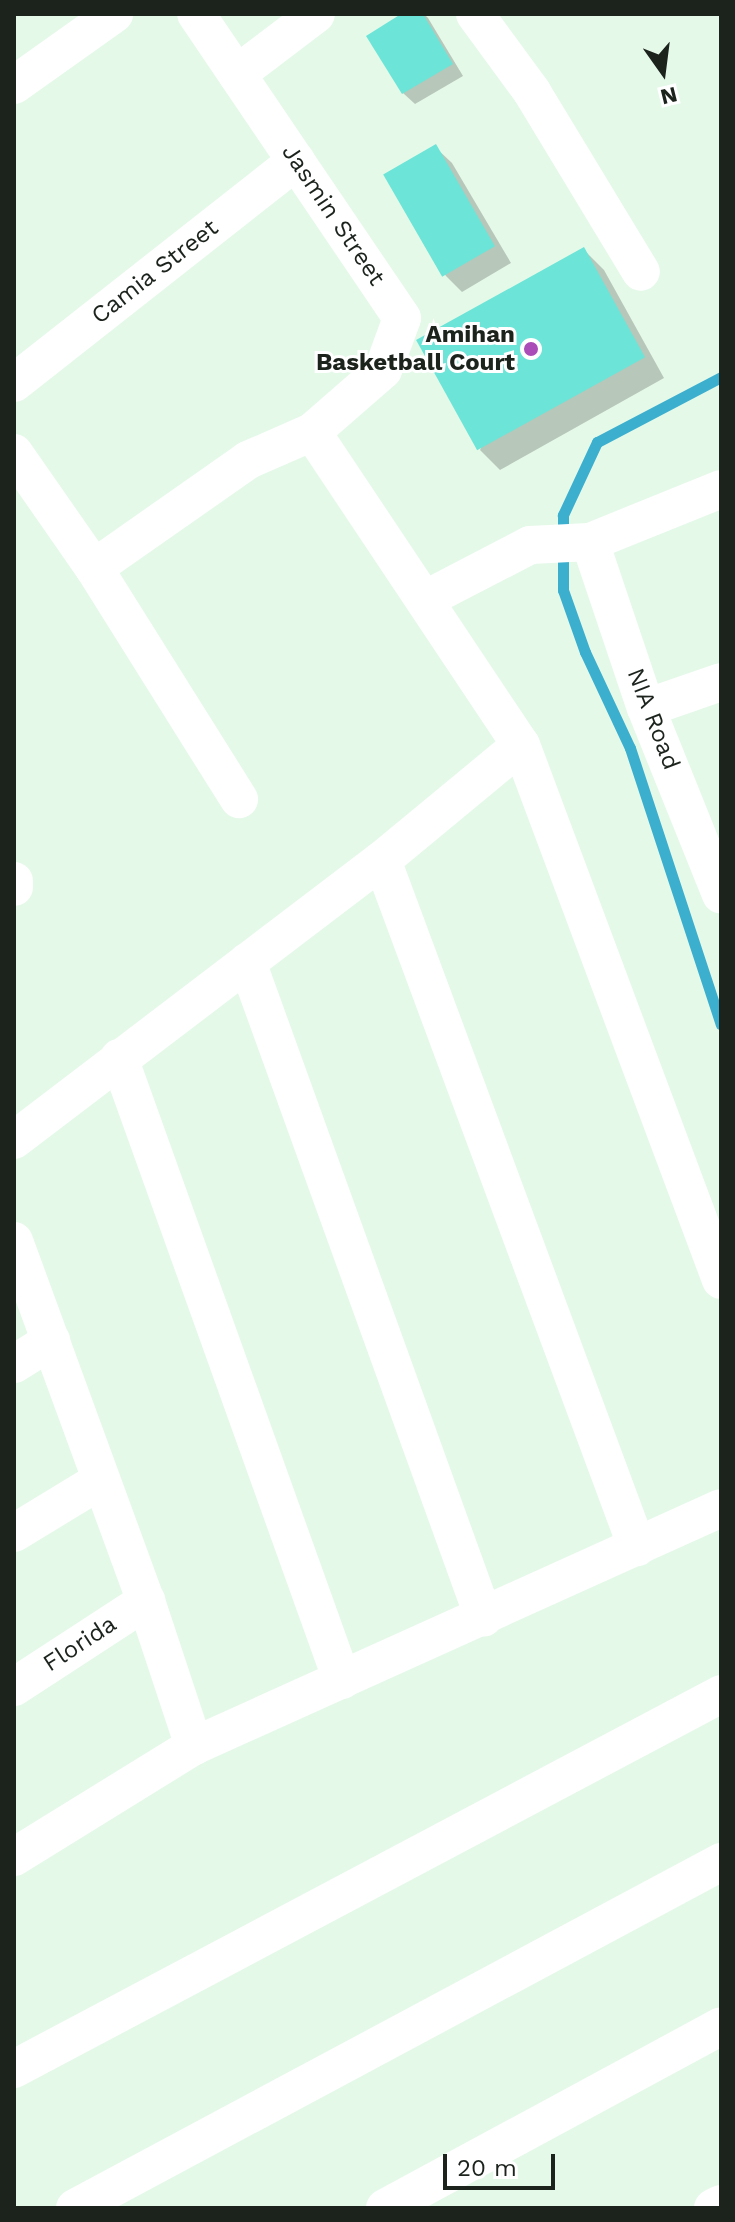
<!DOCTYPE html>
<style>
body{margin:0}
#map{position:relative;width:735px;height:2222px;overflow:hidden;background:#e5f9e9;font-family:"Work Sans",sans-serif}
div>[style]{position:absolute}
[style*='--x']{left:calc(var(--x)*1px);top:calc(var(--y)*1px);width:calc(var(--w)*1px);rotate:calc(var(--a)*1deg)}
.shadow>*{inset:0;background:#0003}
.stream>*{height:11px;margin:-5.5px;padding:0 5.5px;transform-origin:5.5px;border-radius:5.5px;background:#3cafcf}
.building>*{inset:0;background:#6ce4d7;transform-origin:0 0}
.street>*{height:38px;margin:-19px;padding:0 19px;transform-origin:19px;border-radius:19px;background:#fff}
.dots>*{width:22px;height:22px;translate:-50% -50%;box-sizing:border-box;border:4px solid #fff;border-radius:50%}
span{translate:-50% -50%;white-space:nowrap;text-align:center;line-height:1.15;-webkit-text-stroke:6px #fff;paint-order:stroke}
.street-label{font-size:24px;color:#1c231d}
.poi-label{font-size:24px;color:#1c231d;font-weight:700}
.right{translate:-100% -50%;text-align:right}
.frame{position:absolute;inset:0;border:16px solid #1c231d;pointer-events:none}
.north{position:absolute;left:623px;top:32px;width:80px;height:80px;-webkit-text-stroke:6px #fff;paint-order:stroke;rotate:166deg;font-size:22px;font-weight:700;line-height:32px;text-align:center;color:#1c231d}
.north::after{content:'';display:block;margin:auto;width:28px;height:36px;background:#1c231d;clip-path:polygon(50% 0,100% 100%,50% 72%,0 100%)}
.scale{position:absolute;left:443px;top:2154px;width:112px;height:36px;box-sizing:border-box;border:4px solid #1c231d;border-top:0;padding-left:10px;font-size:24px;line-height:28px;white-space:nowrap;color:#1c231d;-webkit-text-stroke:6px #fff;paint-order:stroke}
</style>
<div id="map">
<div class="shadow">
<div style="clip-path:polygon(405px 14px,424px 14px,428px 18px,463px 76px,415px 104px,403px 93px)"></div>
<div style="clip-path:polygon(435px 147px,452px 163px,511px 263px,462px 292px,446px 276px,386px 176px)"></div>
<div style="clip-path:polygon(584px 250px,604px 270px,664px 378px,500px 470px,480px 450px)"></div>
</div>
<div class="stream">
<div style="--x:721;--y:377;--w:140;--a:152.3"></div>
<div style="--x:597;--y:442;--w:81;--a:115"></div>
<div style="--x:563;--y:515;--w:75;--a:90"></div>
<div style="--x:563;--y:590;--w:66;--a:70.5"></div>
<div style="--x:585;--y:652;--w:106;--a:64.9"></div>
<div style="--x:630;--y:748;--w:291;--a:71.8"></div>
</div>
<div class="building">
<div style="clip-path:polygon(401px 14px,423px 14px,453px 64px,402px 94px,366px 36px)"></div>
<div style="left:436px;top:144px;width:118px;height:61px;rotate:60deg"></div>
<div style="left:584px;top:247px;width:126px;height:192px;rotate:61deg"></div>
</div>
<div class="street">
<div style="--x:475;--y:14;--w:97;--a:53.8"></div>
<div style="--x:532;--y:92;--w:210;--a:58.8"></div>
<div style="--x:237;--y:74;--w:99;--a:-37.2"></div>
<div style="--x:14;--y:85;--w:123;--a:-35.4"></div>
<div style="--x:14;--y:383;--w:359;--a:-38.2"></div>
<div style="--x:312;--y:432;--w:376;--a:56.3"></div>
<div style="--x:521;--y:745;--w:571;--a:69.5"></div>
<div style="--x:14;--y:453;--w:140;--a:55.2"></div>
<div style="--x:94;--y:568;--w:273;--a:57.9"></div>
<div style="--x:590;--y:542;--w:175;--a:71.4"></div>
<div style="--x:646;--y:708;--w:201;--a:68.1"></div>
<div style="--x:94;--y:568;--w:188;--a:-35"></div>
<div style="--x:248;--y:460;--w:70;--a:-23.6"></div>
<div style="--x:312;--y:432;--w:94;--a:-41.1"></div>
<div style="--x:383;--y:370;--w:55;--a:-69.9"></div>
<div style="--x:402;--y:318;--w:367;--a:-124.1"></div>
<div style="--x:426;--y:599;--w:117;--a:-27.4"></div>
<div style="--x:530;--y:545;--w:60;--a:-2.9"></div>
<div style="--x:590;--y:542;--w:141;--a:-22"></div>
<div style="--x:646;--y:708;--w:79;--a:-19.1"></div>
<div style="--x:382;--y:860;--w:733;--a:69.64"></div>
<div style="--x:14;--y:881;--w:6;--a:90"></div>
<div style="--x:247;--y:962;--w:697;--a:70.14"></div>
<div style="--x:119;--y:1058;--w:661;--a:70.28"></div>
<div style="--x:14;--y:1140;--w:462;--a:-37.3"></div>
<div style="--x:382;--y:860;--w:180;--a:-39.6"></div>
<div style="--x:14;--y:1241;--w:383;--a:69.9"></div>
<div style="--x:146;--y:1601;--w:153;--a:71.7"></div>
<div style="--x:14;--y:1364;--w:44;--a:-31.9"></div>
<div style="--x:14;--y:1533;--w:102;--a:-31.3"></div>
<div style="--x:14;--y:1687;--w:158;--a:-33.1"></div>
<div style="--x:14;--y:1857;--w:211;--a:-31.7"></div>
<div style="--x:194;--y:1746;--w:578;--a:-24.3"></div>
<div style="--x:14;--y:2069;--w:800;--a:-27.94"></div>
<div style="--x:75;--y:2208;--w:733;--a:-28.17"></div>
<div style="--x:385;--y:2208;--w:382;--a:-28.4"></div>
<div style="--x:713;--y:2208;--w:9;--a:-27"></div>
</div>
<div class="dots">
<div style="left:531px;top:349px;background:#aa4db8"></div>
</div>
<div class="street-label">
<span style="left:333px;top:215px;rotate:56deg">Jasmin Street</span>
<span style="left:155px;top:272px;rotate:-38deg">Camia Street</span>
<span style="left:653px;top:719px;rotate:69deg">NIA Road</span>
<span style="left:80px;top:1644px;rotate:-33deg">Florida</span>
</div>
<div class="poi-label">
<span class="right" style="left:515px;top:349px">Amihan<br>Basketball Court</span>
</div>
<div class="frame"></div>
<div class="north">N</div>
<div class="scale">20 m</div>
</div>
